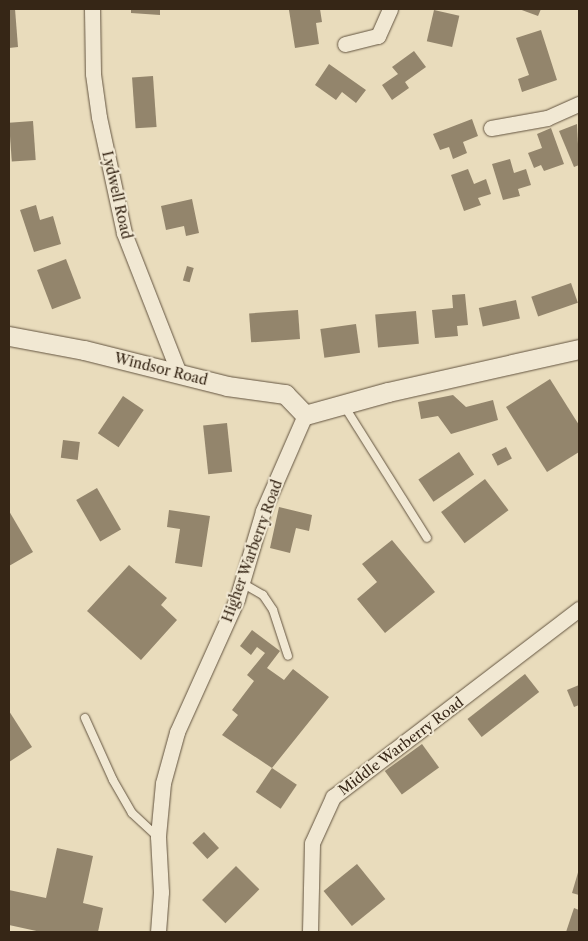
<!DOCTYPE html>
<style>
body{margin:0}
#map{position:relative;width:588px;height:941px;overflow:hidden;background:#e9dcbc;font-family:"Libre Caslon Text",serif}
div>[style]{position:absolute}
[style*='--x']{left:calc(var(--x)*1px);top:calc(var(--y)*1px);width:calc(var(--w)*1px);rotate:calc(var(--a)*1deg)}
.building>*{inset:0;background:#93856c;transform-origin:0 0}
.roads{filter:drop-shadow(0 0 1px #635440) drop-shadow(0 0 1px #635440)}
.service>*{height:8px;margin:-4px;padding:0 4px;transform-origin:4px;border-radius:4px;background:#f1e8d3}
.minor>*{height:15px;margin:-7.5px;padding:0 7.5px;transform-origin:7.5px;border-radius:7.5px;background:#f1e8d3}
.tertiary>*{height:19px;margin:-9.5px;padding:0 9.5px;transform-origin:9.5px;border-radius:9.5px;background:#f1e8d3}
span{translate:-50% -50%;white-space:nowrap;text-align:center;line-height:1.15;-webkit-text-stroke:4px #f1e8d3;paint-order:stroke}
.street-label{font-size:14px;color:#362616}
.frame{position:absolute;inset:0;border:10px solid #362616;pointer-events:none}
</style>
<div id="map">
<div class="building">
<div style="clip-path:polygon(9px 9px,15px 9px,18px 47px,9px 48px)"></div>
<div style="clip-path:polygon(131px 9px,160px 9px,160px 15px,131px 13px)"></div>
<div style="clip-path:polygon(295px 9px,320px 9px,322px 22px,316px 23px,319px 44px,295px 48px,289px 10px)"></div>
<div style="clip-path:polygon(519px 9px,541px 9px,538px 16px)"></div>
<div style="left:434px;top:10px;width:26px;height:32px;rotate:13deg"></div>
<div style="clip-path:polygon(541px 30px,557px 80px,522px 92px,518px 79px,529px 75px,516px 38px)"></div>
<div style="clip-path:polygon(414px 51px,426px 67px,405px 82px,409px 88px,392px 100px,382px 85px,398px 74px,392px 67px)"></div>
<div style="clip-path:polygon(329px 64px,366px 90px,356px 103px,342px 92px,336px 100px,315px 85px)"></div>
<div style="left:153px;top:76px;width:51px;height:21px;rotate:86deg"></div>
<div style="clip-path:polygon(472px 119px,478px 136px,463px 142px,467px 153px,453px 159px,449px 147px,440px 150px,433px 134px)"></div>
<div style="left:33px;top:121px;width:39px;height:24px;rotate:86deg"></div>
<div style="clip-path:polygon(577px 124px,579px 165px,574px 167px,559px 131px)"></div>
<div style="clip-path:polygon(551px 128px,564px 164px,544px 171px,541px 165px,534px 168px,528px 153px,542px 148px,537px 134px)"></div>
<div style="clip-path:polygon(510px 159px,514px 173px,526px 169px,531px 185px,518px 189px,520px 196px,503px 200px,492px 164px)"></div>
<div style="clip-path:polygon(468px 169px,474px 184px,486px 179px,491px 194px,478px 198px,481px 205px,464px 211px,451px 175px)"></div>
<div style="clip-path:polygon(192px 199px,199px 233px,186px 236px,184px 226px,166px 230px,161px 206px)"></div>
<div style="clip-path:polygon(36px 205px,40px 220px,53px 216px,61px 244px,34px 252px,20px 210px)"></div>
<div style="left:66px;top:259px;width:42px;height:31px;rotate:69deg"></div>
<div style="left:187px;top:266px;width:7px;height:15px;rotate:16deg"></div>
<div style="left:571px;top:283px;width:21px;height:42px;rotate:71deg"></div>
<div style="clip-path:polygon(465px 294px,468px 325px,457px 326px,458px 336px,435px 338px,432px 310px,453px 308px,452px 295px)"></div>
<div style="left:516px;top:300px;width:19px;height:38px;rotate:78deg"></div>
<div style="left:298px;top:310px;width:29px;height:49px;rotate:86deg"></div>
<div style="left:416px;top:311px;width:33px;height:41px;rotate:85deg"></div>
<div style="left:356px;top:324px;width:29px;height:36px;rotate:82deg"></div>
<div style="clip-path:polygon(550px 379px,579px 425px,579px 452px,547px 472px,506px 407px)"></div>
<div style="clip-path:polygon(453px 395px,466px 407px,493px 400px,498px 420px,451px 434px,438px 416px,421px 419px,418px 402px)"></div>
<div style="left:123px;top:396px;width:25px;height:45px;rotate:34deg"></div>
<div style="left:227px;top:423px;width:49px;height:24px;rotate:84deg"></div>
<div style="left:63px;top:440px;width:17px;height:18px;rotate:7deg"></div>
<div style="left:506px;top:447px;width:13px;height:16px;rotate:63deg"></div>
<div style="left:459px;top:452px;width:27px;height:49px;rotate:56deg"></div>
<div style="left:485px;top:479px;width:39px;height:55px;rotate:53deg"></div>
<div style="left:97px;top:488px;width:48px;height:24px;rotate:60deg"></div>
<div style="clip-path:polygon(279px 507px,312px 515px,309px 531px,296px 528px,290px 553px,270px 548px)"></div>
<div style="clip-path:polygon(169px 510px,210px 516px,202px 567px,175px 563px,180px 529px,167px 527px)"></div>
<div style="clip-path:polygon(9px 511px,33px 552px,9px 566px)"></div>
<div style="clip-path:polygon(392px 540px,435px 592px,385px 633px,357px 599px,377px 582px,362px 564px)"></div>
<div style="clip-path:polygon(129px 565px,167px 598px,161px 605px,177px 620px,141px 660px,87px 611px)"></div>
<div style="clip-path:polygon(252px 630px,280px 651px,267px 668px,284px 680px,293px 669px,329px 697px,272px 768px,222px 735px,238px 715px,232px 710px,254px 681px,247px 675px,265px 653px,257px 647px,251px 655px,240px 646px)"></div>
<div style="left:525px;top:674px;width:23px;height:73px;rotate:52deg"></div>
<div style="clip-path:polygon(579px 685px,579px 705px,574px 707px,567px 690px)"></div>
<div style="clip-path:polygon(9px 711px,32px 747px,9px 762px)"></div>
<div style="left:422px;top:744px;width:29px;height:46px;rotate:54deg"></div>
<div style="left:272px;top:768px;width:30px;height:29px;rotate:34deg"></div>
<div style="left:204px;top:832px;width:22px;height:16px;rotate:47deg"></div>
<div style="clip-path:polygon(57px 848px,93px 856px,83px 903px,103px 908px,98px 932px,41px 932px,9px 925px,9px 890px,46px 898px)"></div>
<div style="left:357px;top:864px;width:45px;height:43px;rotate:51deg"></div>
<div style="left:236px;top:866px;width:33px;height:48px;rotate:45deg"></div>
<div style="clip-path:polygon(579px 869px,579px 895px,572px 893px)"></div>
<div style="clip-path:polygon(574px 908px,579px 910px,579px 932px,566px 932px)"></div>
</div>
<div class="roads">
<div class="service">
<div style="--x:343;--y:404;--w:158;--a:57.9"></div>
<div style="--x:242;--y:583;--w:24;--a:30"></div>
<div style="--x:263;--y:595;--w:18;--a:56"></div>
<div style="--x:273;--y:610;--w:48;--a:71.9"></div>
<div style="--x:85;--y:718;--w:68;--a:65.7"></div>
<div style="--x:113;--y:780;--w:38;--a:60"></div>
<div style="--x:132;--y:813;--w:34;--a:43"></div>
</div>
<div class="minor">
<div style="--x:92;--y:9;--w:65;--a:89.1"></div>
<div style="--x:93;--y:74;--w:43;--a:82.1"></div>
<div style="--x:99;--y:117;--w:119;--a:77.8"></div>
<div style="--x:124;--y:233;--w:150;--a:68.6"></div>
<div style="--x:345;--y:44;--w:34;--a:-14"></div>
<div style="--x:378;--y:36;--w:30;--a:-66"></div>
<div style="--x:491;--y:128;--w:57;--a:-10.1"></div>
<div style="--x:547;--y:118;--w:35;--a:-24"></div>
<div style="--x:158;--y:932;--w:40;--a:-85.7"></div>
<div style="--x:161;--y:892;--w:56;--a:-93.1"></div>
<div style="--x:158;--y:836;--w:53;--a:-84.6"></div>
<div style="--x:163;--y:783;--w:53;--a:-74.6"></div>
<div style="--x:177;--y:732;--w:146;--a:-65.7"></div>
<div style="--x:237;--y:599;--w:92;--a:-73.5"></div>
<div style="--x:263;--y:511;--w:105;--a:-66.4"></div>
<div style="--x:310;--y:932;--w:89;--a:-88.7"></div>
<div style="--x:312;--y:843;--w:51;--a:-65.5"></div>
<div style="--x:333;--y:797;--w:310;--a:-37.4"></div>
</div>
<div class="tertiary">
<div style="--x:9;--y:336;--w:76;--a:10.6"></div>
<div style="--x:84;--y:350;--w:147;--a:14.1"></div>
<div style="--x:227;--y:386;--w:59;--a:7.9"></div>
<div style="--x:285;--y:394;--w:29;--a:46"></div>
<div style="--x:305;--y:415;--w:86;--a:-15.5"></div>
<div style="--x:388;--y:392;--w:196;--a:-12.7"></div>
</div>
</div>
<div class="street-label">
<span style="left:117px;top:195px;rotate:77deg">Lydwell Road</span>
<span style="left:161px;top:369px;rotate:14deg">Windsor Road</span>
<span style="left:252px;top:551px;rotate:-70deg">Higher Warberry Road</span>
<span style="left:401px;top:746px;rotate:-37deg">Middle Warberry Road</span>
</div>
<div class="frame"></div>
</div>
